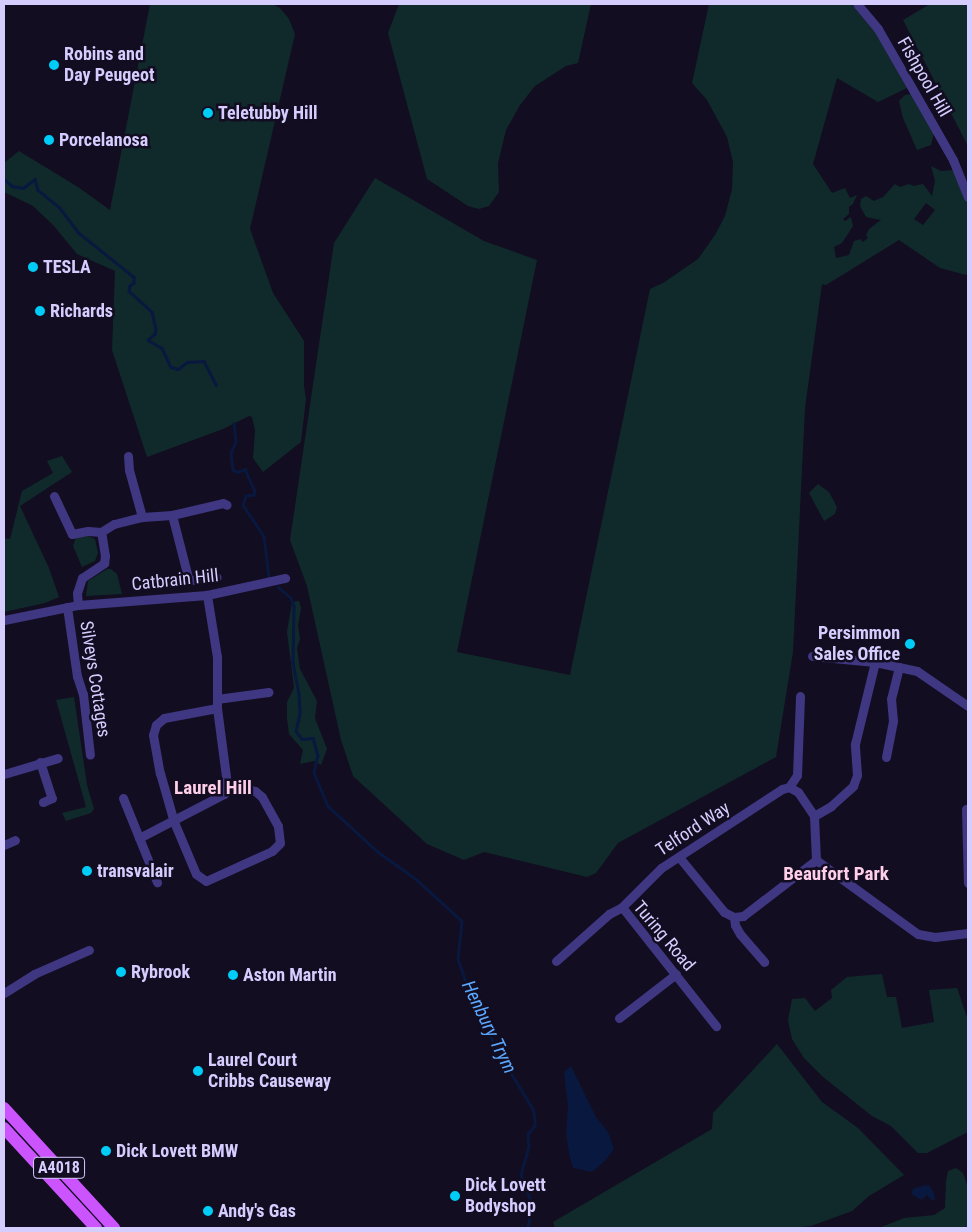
<!DOCTYPE html>
<style>
body{margin:0}
#map{position:relative;width:972px;height:1232px;overflow:hidden;background:#120d21;font-family:"Roboto Condensed",sans-serif}
div>[style]{position:absolute}
[style*='--x']{left:calc(var(--x)*1px);top:calc(var(--y)*1px);width:calc(var(--w)*1px);rotate:calc(var(--a)*1deg)}
.green>*{inset:0;background:#102a2b}
.water>*{inset:0;background:#09183e}
.stream>*{height:2.5px;margin:-1.25px;padding:0 1.25px;transform-origin:1.25px;border-radius:1.25px;background:#09183e}
.street>*{height:9px;margin:-4.5px;padding:0 4.5px;transform-origin:4.5px;border-radius:4.5px;background:#3f3781}
.primary>*{height:12px;margin:-6px;padding:0 6px;transform-origin:6px;border-radius:6px;background:#cc54ff}
.dots>*{width:14px;height:14px;translate:-50% -50%;box-sizing:border-box;border:2px solid #120d21;border-radius:50%}
span{translate:-50% -50%;white-space:nowrap;text-align:center;line-height:1.15;-webkit-text-stroke:5px #120d21;paint-order:stroke}
.shield-label span{padding:1px 4px;background:#120d21;border:1px solid;border-radius:4px;-webkit-text-stroke-width:0}
.shield-label{font-size:16px;color:#d6cdff;font-weight:700}
.poi-label{font-size:18px;color:#d6cdff;font-weight:700}
.left{translate:0 -50%;text-align:left}
.right{translate:-100% -50%;text-align:right}
.street-label{font-size:18px;color:#d6cdff}
.neighbourhood-label{font-size:19px;color:#ffcfea;font-weight:700}
.water-label{font-size:19px;color:#5ba7ff;font-style:italic}
.frame{position:absolute;inset:0;border:5px solid #d6cdff;pointer-events:none}
</style>
<div id="map">
<div class="green">
<div style="clip-path:polygon(150px 4px,272px 4px,280px 8px,289px 19px,295px 34px,250px 229px,273px 293px,304px 341px,304px 386px,306px 399px,301px 442px,263px 472px,253px 458px,255px 430px,252px 417px,249px 416px,223px 429px,147px 457px,112px 350px,115px 271px,77px 254px,54px 226px,33px 206px,4px 192px,4px 163px,19px 151px,78px 187px,110px 210px)"></div>
<div style="clip-path:polygon(399px 4px,591px 4px,578px 63px,566px 66px,535px 86px,520px 105px,506px 130px,498px 163px,499px 192px,489px 206px,479px 209px,468px 206px,427px 179px,388px 33px)"></div>
<div style="clip-path:polygon(evenodd,709px 4px,854px 4px,856px 10px,875px 32px,907px 88px,878px 102px,837px 78px,813px 164px,832px 193px,845px 188px,850px 198px,857px 195px,853px 204px,849px 207px,849px 214px,843px 219px,845px 221px,851px 217px,853px 226px,842px 243px,834px 247px,836px 258px,849px 255px,854px 241px,860px 239px,863px 242px,868px 238px,866px 235px,869px 229px,881px 220px,866px 217px,860px 206px,861px 199px,866px 196px,874px 201px,883px 197px,895px 184px,900px 187px,909px 184px,914px 186px,923px 184px,932px 196px,935px 181px,931px 166px,941px 171px,954px 170px,968px 202px,968px 273px,966px 275px,940px 268px,899px 240px,826px 285px,822px 284px,805px 408px,793px 652px,776px 757px,618px 843px,596px 873px,587px 877px,484px 852px,464px 860px,427px 844px,353px 776px,341px 740px,307px 586px,290px 540px,334px 243px,375px 178px,484px 241px,537px 260px,457px 652px,570px 675px,650px 289px,663px 283px,698px 259px,715px 235px,725px 216px,732px 189px,733px 162px,727px 137px,707px 100px,692px 83px,709px 4px,926px 203px,935px 210px,923px 225px,914px 219px,926px 203px)"></div>
<div style="clip-path:polygon(930px 4px,968px 4px,968px 146px,903px 20px)"></div>
<div style="clip-path:polygon(912px 94px,934px 133px,931px 145px,917px 150px,903px 118px,899px 101px,905px 95px)"></div>
<div style="clip-path:polygon(62px 456px,72px 472px,20px 506px,49px 568px,59px 597px,45px 603px,4px 612px,4px 538px,10px 539px,22px 491px,53px 473px,47px 461px)"></div>
<div style="clip-path:polygon(818px 484px,829px 492px,837px 507px,835px 514px,824px 521px,809px 493px)"></div>
<div style="clip-path:polygon(86px 535px,95px 539px,98px 553px,95px 561px,82px 567px,73px 546px,76px 538px)"></div>
<div style="clip-path:polygon(107px 569px,111px 569px,117px 574px,122px 594px,86px 596px,88px 581px)"></div>
<div style="clip-path:polygon(299px 601px,301px 608px,298px 626px,300px 639px,297px 648px,300px 669px,317px 701px,315px 718px,327px 749px,321px 765px,314px 761px,300px 764px,303px 750px,289px 734px,287px 719px,287px 702px,294px 688px,287px 632px,292px 602px)"></div>
<div style="clip-path:polygon(74px 697px,87px 785px,94px 809px,91px 813px,66px 821px,62px 813px,86px 807px,56px 700px)"></div>
<div style="clip-path:polygon(882px 974px,887px 997px,896px 997px,902px 1028px,934px 1022px,929px 990px,957px 988px,968px 1020px,968px 1132px,927px 1153px,918px 1153px,891px 1126px,872px 1116px,823px 1077px,804px 1058px,792px 1039px,788px 1020px,792px 999px,805px 998px,815px 1011px,832px 998px,831px 990px,847px 977px)"></div>
<div style="clip-path:polygon(777px 1044px,822px 1102px,858px 1128px,904px 1175px,869px 1196px,852px 1211px,811px 1226px,790px 1228px,555px 1228px,553px 1222px,712px 1129px,713px 1113px)"></div>
<div style="clip-path:polygon(956px 1168px,963px 1173px,968px 1188px,968px 1225px,966px 1228px,879px 1228px,904px 1218px,934px 1215px,945px 1208px,946px 1181px,948px 1171px)"></div>
</div>
<div class="water">
<div style="clip-path:polygon(571px 1066px,596px 1117px,608px 1132px,614px 1149px,605px 1161px,592px 1172px,573px 1168px,569px 1154px,566px 1133px,568px 1107px,564px 1072px)"></div>
<div style="clip-path:polygon(925px 1185px,930px 1186px,934px 1193px,935px 1199px,932px 1201px,927px 1195px,922px 1200px,911px 1194px,913px 1189px)"></div>
</div>
<div class="stream">
<div style="--x:4;--y:179;--w:11;--a:41"></div>
<div style="--x:12;--y:186;--w:11;--a:10"></div>
<div style="--x:23;--y:188;--w:15;--a:-37"></div>
<div style="--x:35;--y:179;--w:11;--a:75"></div>
<div style="--x:38;--y:190;--w:28;--a:39"></div>
<div style="--x:60;--y:208;--w:31;--a:53"></div>
<div style="--x:79;--y:233;--w:70;--a:38.7"></div>
<div style="--x:134;--y:277;--w:6;--a:90"></div>
<div style="--x:134;--y:283;--w:5;--a:143"></div>
<div style="--x:130;--y:286;--w:5;--a:101"></div>
<div style="--x:129;--y:291;--w:31;--a:42"></div>
<div style="--x:152;--y:312;--w:17;--a:77"></div>
<div style="--x:156;--y:329;--w:5;--a:101"></div>
<div style="--x:155;--y:334;--w:9;--a:139"></div>
<div style="--x:148;--y:340;--w:16;--a:30"></div>
<div style="--x:162;--y:348;--w:21;--a:65"></div>
<div style="--x:171;--y:367;--w:7;--a:16"></div>
<div style="--x:178;--y:369;--w:11;--a:-38"></div>
<div style="--x:187;--y:362;--w:17;--a:-3"></div>
<div style="--x:204;--y:361;--w:27;--a:63"></div>
<div style="--x:234;--y:423;--w:19;--a:84"></div>
<div style="--x:236;--y:442;--w:12;--a:114"></div>
<div style="--x:231;--y:453;--w:17;--a:83"></div>
<div style="--x:233;--y:470;--w:5;--a:22"></div>
<div style="--x:238;--y:472;--w:8;--a:-23"></div>
<div style="--x:245;--y:469;--w:24;--a:66"></div>
<div style="--x:255;--y:491;--w:4;--a:104"></div>
<div style="--x:254;--y:495;--w:8;--a:173"></div>
<div style="--x:246;--y:496;--w:9;--a:108"></div>
<div style="--x:243;--y:505;--w:37;--a:56"></div>
<div style="--x:264;--y:536;--w:42;--a:83.2"></div>
<div style="--x:278;--y:587;--w:17;--a:40"></div>
<div style="--x:291;--y:598;--w:9;--a:69"></div>
<div style="--x:294;--y:606;--w:57;--a:91"></div>
<div style="--x:293;--y:663;--w:31;--a:79"></div>
<div style="--x:299;--y:693;--w:21;--a:87"></div>
<div style="--x:300;--y:714;--w:17;--a:103"></div>
<div style="--x:296;--y:731;--w:10;--a:53"></div>
<div style="--x:302;--y:739;--w:11;--a:-5"></div>
<div style="--x:313;--y:738;--w:18;--a:74"></div>
<div style="--x:318;--y:755;--w:18;--a:103"></div>
<div style="--x:314;--y:773;--w:36;--a:67"></div>
<div style="--x:328;--y:806;--w:67;--a:42.6"></div>
<div style="--x:377;--y:851;--w:48;--a:35.7"></div>
<div style="--x:416;--y:879;--w:62;--a:42.4"></div>
<div style="--x:462;--y:921;--w:38;--a:96"></div>
<div style="--x:458;--y:959;--w:37;--a:71"></div>
<div style="--x:470;--y:994;--w:60;--a:64.3"></div>
<div style="--x:496;--y:1048;--w:71;--a:58.8"></div>
<div style="--x:533;--y:1109;--w:9;--a:77"></div>
<div style="--x:535;--y:1118;--w:8;--a:90"></div>
<div style="--x:535;--y:1126;--w:11;--a:131"></div>
<div style="--x:528;--y:1134;--w:13;--a:86"></div>
<div style="--x:529;--y:1147;--w:29;--a:106"></div>
<div style="--x:521;--y:1175;--w:30;--a:69"></div>
<div style="--x:532;--y:1203;--w:25;--a:99"></div>
</div>
<div class="street">
<div style="--x:858;--y:5;--w:31;--a:50"></div>
<div style="--x:878;--y:29;--w:100;--a:60.1"></div>
<div style="--x:928;--y:116;--w:51;--a:60.4"></div>
<div style="--x:953;--y:160;--w:40;--a:68"></div>
<div style="--x:128;--y:456;--w:14;--a:86"></div>
<div style="--x:129;--y:470;--w:49;--a:74.5"></div>
<div style="--x:54;--y:496;--w:42;--a:64.7"></div>
<div style="--x:72;--y:534;--w:16;--a:-11"></div>
<div style="--x:88;--y:531;--w:13;--a:4"></div>
<div style="--x:172;--y:515;--w:68;--a:75.6"></div>
<div style="--x:159;--y:584;--w:58;--a:-6.9"></div>
<div style="--x:78;--y:605;--w:12;--a:-95"></div>
<div style="--x:77;--y:593;--w:16;--a:-72"></div>
<div style="--x:82;--y:578;--w:27;--a:-34"></div>
<div style="--x:104;--y:563;--w:7;--a:-82"></div>
<div style="--x:105;--y:556;--w:24;--a:-99"></div>
<div style="--x:101;--y:532;--w:15;--a:-32"></div>
<div style="--x:114;--y:524;--w:29;--a:-14"></div>
<div style="--x:142;--y:517;--w:30;--a:-4"></div>
<div style="--x:172;--y:515;--w:52;--a:-13.2"></div>
<div style="--x:223;--y:503;--w:4;--a:27"></div>
<div style="--x:67;--y:607;--w:70;--a:81.8"></div>
<div style="--x:77;--y:676;--w:19;--a:72"></div>
<div style="--x:83;--y:694;--w:61;--a:83.5"></div>
<div style="--x:4;--y:620;--w:76;--a:-11.5"></div>
<div style="--x:78;--y:605;--w:129;--a:-4.4"></div>
<div style="--x:207;--y:595;--w:80;--a:-12.3"></div>
<div style="--x:812;--y:656;--w:63;--a:5.4"></div>
<div style="--x:875;--y:662;--w:43;--a:12.1"></div>
<div style="--x:917;--y:671;--w:62;--a:34.5"></div>
<div style="--x:217;--y:699;--w:52;--a:-7.7"></div>
<div style="--x:217;--y:708;--w:54;--a:169.3"></div>
<div style="--x:164;--y:718;--w:11;--a:139"></div>
<div style="--x:156;--y:725;--w:10;--a:107"></div>
<div style="--x:153;--y:735;--w:39;--a:80"></div>
<div style="--x:160;--y:773;--w:51;--a:74.1"></div>
<div style="--x:174;--y:822;--w:56;--a:67.1"></div>
<div style="--x:196;--y:874;--w:12;--a:35"></div>
<div style="--x:206;--y:881;--w:72;--a:-24.4"></div>
<div style="--x:272;--y:851;--w:11;--a:-45"></div>
<div style="--x:280;--y:843;--w:17;--a:-97"></div>
<div style="--x:278;--y:826;--w:33;--a:-119"></div>
<div style="--x:262;--y:797;--w:9;--a:-139"></div>
<div style="--x:255;--y:791;--w:29;--a:-166"></div>
<div style="--x:886;--y:757;--w:37;--a:-79"></div>
<div style="--x:893;--y:721;--w:22;--a:-95"></div>
<div style="--x:891;--y:699;--w:33;--a:-76"></div>
<div style="--x:40;--y:762;--w:38;--a:72"></div>
<div style="--x:52;--y:798;--w:10;--a:156"></div>
<div style="--x:4;--y:774;--w:56;--a:-16.5"></div>
<div style="--x:789;--y:787;--w:14;--a:-56"></div>
<div style="--x:797;--y:775;--w:79;--a:-87.8"></div>
<div style="--x:123;--y:798;--w:91;--a:68"></div>
<div style="--x:966;--y:809;--w:74;--a:88.5"></div>
<div style="--x:814;--y:816;--w:20;--a:-30"></div>
<div style="--x:831;--y:806;--w:30;--a:-42"></div>
<div style="--x:853;--y:786;--w:12;--a:-70"></div>
<div style="--x:857;--y:775;--w:31;--a:-94"></div>
<div style="--x:855;--y:744;--w:84;--a:-76.3"></div>
<div style="--x:139;--y:838;--w:96;--a:-27.4"></div>
<div style="--x:224;--y:794;--w:10;--a:-73"></div>
<div style="--x:227;--y:784;--w:77;--a:-97.5"></div>
<div style="--x:217;--y:708;--w:51;--a:-90"></div>
<div style="--x:217;--y:657;--w:63;--a:-99.2"></div>
<div style="--x:4;--y:845;--w:12;--a:-24"></div>
<div style="--x:679;--y:857;--w:71;--a:50.7"></div>
<div style="--x:724;--y:912;--w:11;--a:27"></div>
<div style="--x:734;--y:917;--w:9;--a:-6"></div>
<div style="--x:743;--y:916;--w:92;--a:-37.5"></div>
<div style="--x:816;--y:860;--w:126;--a:36"></div>
<div style="--x:918;--y:934;--w:17;--a:10"></div>
<div style="--x:935;--y:937;--w:33;--a:-7"></div>
<div style="--x:622;--y:907;--w:152;--a:51.7"></div>
<div style="--x:734;--y:917;--w:8;--a:83"></div>
<div style="--x:735;--y:925;--w:10;--a:61"></div>
<div style="--x:740;--y:934;--w:37;--a:49"></div>
<div style="--x:556;--y:961;--w:71;--a:-41.6"></div>
<div style="--x:609;--y:914;--w:15;--a:-28"></div>
<div style="--x:622;--y:907;--w:55;--a:-45"></div>
<div style="--x:661;--y:868;--w:145;--a:-33.1"></div>
<div style="--x:782;--y:789;--w:7;--a:-16"></div>
<div style="--x:789;--y:787;--w:10;--a:29"></div>
<div style="--x:798;--y:792;--w:29;--a:56"></div>
<div style="--x:814;--y:816;--w:44;--a:87.4"></div>
<div style="--x:4;--y:993;--w:36;--a:-32"></div>
<div style="--x:34;--y:974;--w:60;--a:-23.6"></div>
<div style="--x:619;--y:1018;--w:72;--a:-37.7"></div>
</div>
<div class="primary">
<div style="--x:4;--y:1108;--w:163;--a:47.5"></div>
<div style="--x:4;--y:1128;--w:136;--a:47.4"></div>
</div>
<div class="dots">
<div style="left:54px;top:65px;background:#00ccf8"></div>
<div style="left:208px;top:113px;background:#00ccf8"></div>
<div style="left:49px;top:140px;background:#00ccf8"></div>
<div style="left:33px;top:267px;background:#00ccf8"></div>
<div style="left:40px;top:311px;background:#00ccf8"></div>
<div style="left:910px;top:644px;background:#00ccf8"></div>
<div style="left:87px;top:871px;background:#00ccf8"></div>
<div style="left:121px;top:972px;background:#00ccf8"></div>
<div style="left:233px;top:975px;background:#00ccf8"></div>
<div style="left:198px;top:1071px;background:#00ccf8"></div>
<div style="left:106px;top:1151px;background:#00ccf8"></div>
<div style="left:455px;top:1196px;background:#00ccf8"></div>
<div style="left:208px;top:1211px;background:#00ccf8"></div>
</div>
<div class="shield-label">
<span style="left:59px;top:1168px">A4018</span>
</div>
<div class="poi-label">
<span class="left" style="left:64px;top:65px">Robins and<br>Day Peugeot</span>
<span class="left" style="left:218px;top:113px">Teletubby Hill</span>
<span class="left" style="left:59px;top:140px">Porcelanosa</span>
<span class="left" style="left:43px;top:267px">TESLA</span>
<span class="left" style="left:50px;top:311px">Richards</span>
<span class="right" style="left:900px;top:644px">Persimmon<br>Sales Office</span>
<span class="left" style="left:97px;top:871px">transvalair</span>
<span class="left" style="left:131px;top:972px">Rybrook</span>
<span class="left" style="left:243px;top:975px">Aston Martin</span>
<span class="left" style="left:208px;top:1071px">Laurel Court<br>Cribbs Causeway</span>
<span class="left" style="left:116px;top:1151px">Dick Lovett BMW</span>
<span class="left" style="left:465px;top:1196px">Dick Lovett<br>Bodyshop</span>
<span class="left" style="left:218px;top:1211px">Andy's Gas</span>
</div>
<div class="street-label">
<span style="left:924px;top:77px;rotate:60deg">Fishpool Hill</span>
<span style="left:175px;top:580px;rotate:-6deg">Catbrain Hill</span>
<span style="left:95px;top:679px;rotate:81deg">Silveys Cottages</span>
<span style="left:693px;top:829px;rotate:-33deg">Telford Way</span>
<span style="left:664px;top:936px;rotate:50deg">Turing Road</span>
</div>
<div class="neighbourhood-label">
<span style="left:213px;top:788px">Laurel Hill</span>
<span style="left:836px;top:874px">Beaufort Park</span>
</div>
<div class="water-label">
<span style="left:489px;top:1027px;rotate:64deg">Henbury Trym</span>
</div>
<div class="frame"></div>
</div>
